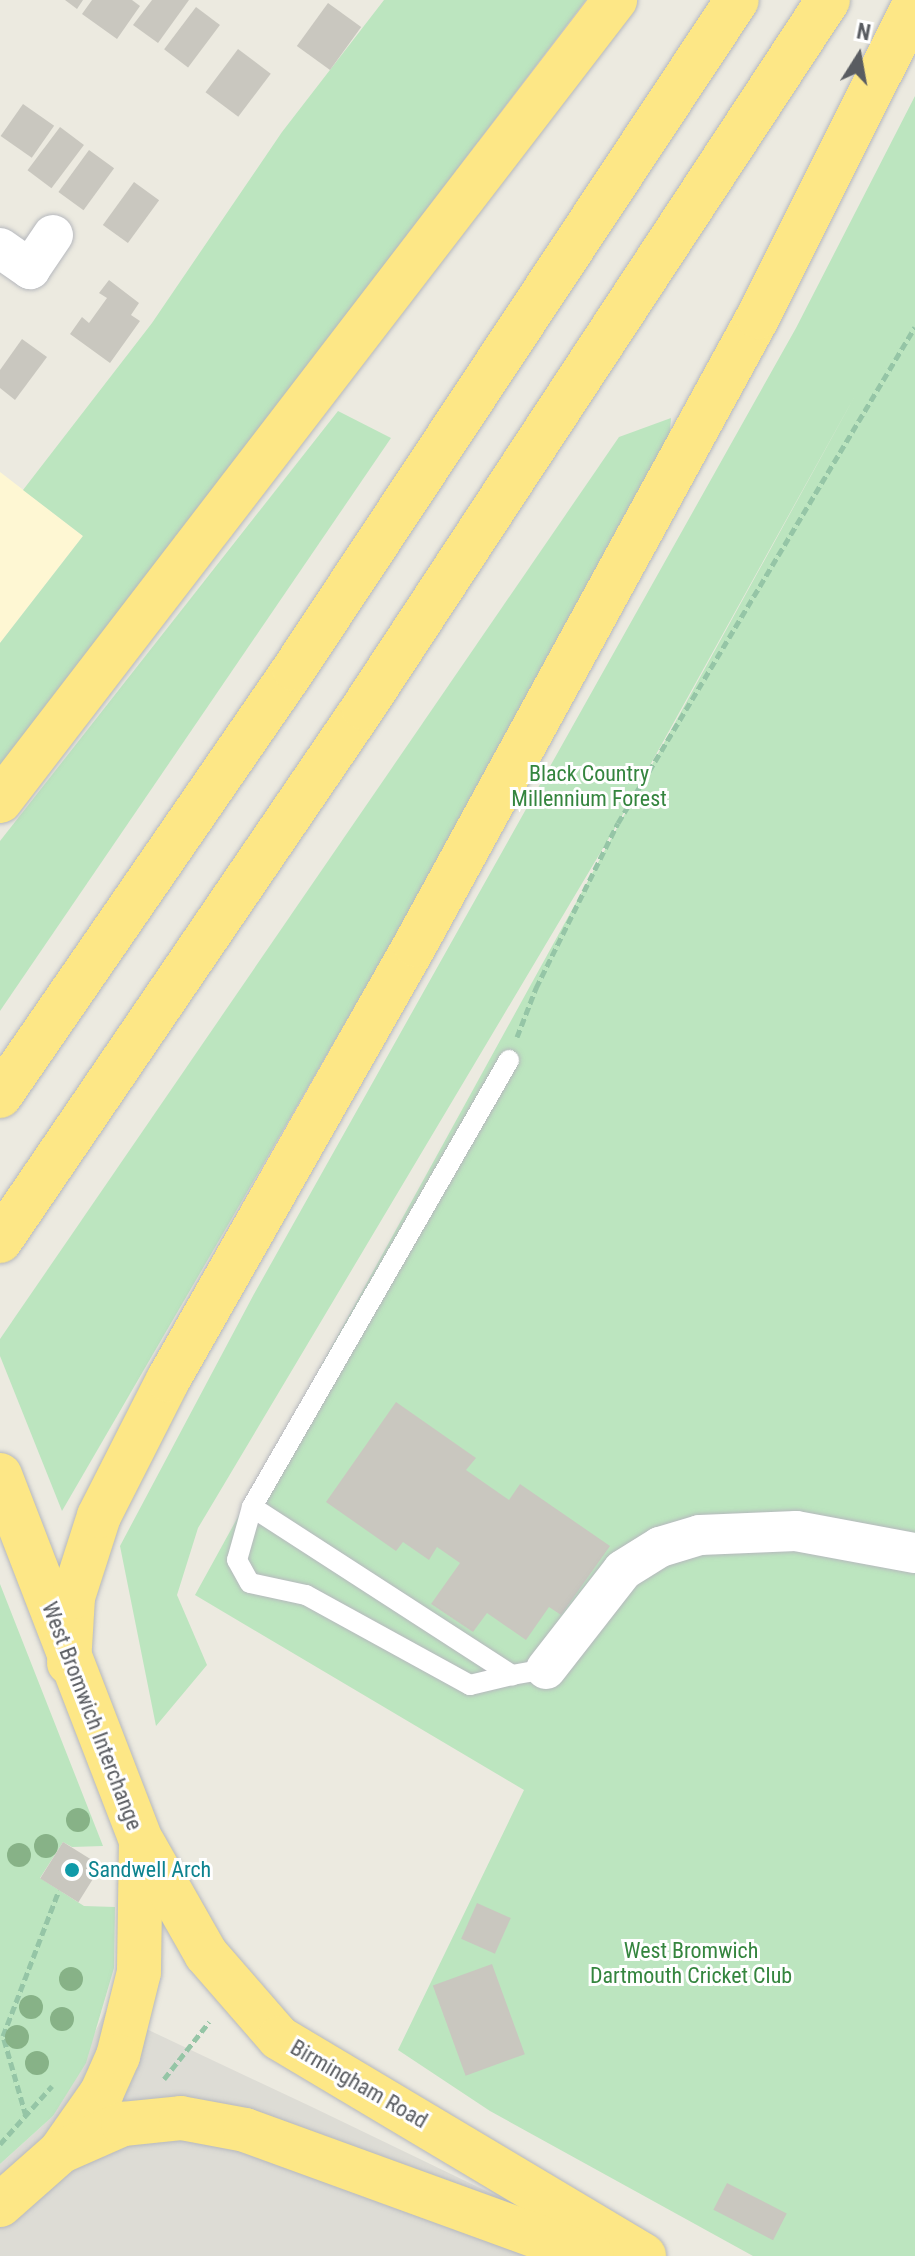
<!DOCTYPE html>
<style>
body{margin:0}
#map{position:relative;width:915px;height:2256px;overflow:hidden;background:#eceae0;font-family:"Roboto Condensed",sans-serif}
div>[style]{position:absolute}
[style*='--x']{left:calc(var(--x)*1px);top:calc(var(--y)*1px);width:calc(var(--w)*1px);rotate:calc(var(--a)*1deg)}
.commercial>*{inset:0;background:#fef7d3}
.industrial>*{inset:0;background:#dddcd5}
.green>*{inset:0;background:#bce5bf}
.building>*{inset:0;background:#c9c7bf;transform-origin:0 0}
.path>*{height:5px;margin-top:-2.5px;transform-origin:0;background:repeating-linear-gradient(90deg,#95c5a6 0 8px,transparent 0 12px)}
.roads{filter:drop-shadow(0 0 2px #b6b8bd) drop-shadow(0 0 2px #b6b8bd)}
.lane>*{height:20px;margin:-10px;padding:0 10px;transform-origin:10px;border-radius:10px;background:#fff}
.street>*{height:40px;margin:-20px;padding:0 20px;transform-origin:20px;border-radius:20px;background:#fff}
.highway>*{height:44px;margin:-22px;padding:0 22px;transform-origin:22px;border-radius:22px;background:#fde786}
.trees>*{width:24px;height:24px;margin:-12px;border-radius:50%;background:#87b287}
.dots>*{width:22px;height:22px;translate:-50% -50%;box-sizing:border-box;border:4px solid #fff;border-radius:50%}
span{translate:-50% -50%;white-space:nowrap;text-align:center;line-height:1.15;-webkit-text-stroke:6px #fff;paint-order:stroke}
.park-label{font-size:22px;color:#34853e}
.street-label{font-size:22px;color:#595c61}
.culture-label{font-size:22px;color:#0d838f}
.left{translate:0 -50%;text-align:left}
.north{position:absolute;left:819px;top:16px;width:80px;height:80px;-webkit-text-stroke:6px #fff;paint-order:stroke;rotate:11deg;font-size:22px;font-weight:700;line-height:32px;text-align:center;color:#595c61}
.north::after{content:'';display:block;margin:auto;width:28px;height:36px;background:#595c61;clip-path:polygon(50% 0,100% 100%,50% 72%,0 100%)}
</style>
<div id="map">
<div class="commercial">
<div style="clip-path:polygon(0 472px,83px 536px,0 643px)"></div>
</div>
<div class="industrial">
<div style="clip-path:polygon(106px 2010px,312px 2107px,621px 2256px,0 2256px,0 2164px,53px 2116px)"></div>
</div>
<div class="green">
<div style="clip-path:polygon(384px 0,586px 0,0 769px,0 643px,83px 536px,23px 490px,152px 323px,282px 132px)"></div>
<div style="clip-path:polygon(915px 96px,915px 2256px,753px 2256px,490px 2111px,398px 2050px,524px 1790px,195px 1595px,857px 392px,618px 823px,198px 1528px,177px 1595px,207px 1665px,156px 1726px,120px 1546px,254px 1294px,796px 328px)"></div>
<div style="clip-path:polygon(338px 411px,391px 438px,0 1011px,0 841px)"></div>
<div style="clip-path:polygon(671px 418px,669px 443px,427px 882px,62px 1511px,0 1356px,0 1339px,619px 437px)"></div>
<div style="clip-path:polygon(0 1584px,103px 1846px,72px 1847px,63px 1842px,40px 1878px,84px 1906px,115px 1907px,114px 1968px,86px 2063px,53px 2116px,0 2164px)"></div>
</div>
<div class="building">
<div style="clip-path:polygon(65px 0,83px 0,77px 9px)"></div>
<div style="clip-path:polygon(92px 0,132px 0,140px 6px,117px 39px,82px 14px)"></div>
<div style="clip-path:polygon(152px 0,189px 0,158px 43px,133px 25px)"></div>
<div style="left:328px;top:3px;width:41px;height:53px;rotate:36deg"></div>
<div style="left:196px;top:7px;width:30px;height:53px;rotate:37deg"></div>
<div style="left:238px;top:49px;width:41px;height:54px;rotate:37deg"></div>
<div style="left:23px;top:104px;width:38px;height:39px;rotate:35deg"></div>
<div style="left:60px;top:127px;width:30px;height:54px;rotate:37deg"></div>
<div style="left:89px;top:150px;width:31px;height:52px;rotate:36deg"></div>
<div style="left:134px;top:182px;width:31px;height:53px;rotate:36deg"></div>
<div style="clip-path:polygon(109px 280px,139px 303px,131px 315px,140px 321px,110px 363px,70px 334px,82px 317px,89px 323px,107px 298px,99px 293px)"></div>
<div style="clip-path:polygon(22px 339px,47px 357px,15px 400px,0 388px,0 370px)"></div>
<div style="clip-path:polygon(396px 1402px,476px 1458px,466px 1470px,509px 1500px,520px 1484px,610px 1546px,561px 1615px,549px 1607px,526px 1640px,487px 1613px,473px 1632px,431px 1604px,460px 1563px,437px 1547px,429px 1560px,403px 1542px,396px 1551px,326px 1502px)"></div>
<div style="left:63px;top:1842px;width:45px;height:43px;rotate:32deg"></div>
<div style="left:477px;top:1903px;width:37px;height:39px;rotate:24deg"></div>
<div style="left:492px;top:1964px;width:96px;height:63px;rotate:70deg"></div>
<div style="left:727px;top:2183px;width:67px;height:30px;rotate:27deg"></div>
</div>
<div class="path">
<div style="--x:517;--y:1037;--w:53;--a:-68.8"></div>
<div style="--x:536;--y:988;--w:184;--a:-63.6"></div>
<div style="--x:618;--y:823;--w:578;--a:-59.09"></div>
<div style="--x:164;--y:2079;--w:73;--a:-51.7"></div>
<div style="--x:26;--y:2116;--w:83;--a:-106"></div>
<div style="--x:3;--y:2036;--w:156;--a:-69"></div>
<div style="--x:0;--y:2144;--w:78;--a:-48.1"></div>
</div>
<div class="roads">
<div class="lane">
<div style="--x:509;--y:1060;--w:516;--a:119.9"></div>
<div style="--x:252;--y:1507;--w:55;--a:105.8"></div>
<div style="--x:237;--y:1560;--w:26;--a:61"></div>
<div style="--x:250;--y:1583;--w:57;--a:12.1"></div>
<div style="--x:306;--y:1595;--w:187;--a:28.8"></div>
<div style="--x:470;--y:1685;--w:43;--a:-13.4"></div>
<div style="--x:252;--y:1507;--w:310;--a:32.9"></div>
<div style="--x:512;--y:1675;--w:35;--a:-10"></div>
</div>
<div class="street">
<div style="--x:0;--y:248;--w:37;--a:35"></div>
<div style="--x:30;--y:269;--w:41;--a:-55.9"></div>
<div style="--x:546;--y:1669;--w:125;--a:-52.1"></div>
<div style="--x:623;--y:1570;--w:44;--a:-31.9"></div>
<div style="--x:660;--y:1547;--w:42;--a:-16.7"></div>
<div style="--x:700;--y:1535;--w:96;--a:-2.4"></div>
<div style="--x:796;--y:1531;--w:121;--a:10.5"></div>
</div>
<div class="highway">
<div style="--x:0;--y:801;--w:1010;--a:-52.48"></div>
<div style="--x:0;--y:1096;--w:518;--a:-55.45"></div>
<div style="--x:294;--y:669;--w:802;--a:-56.49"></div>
<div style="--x:0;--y:1241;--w:645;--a:-55.74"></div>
<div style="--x:363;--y:708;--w:847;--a:-56.7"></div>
<div style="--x:0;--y:1475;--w:392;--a:68.9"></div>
<div style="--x:141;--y:1841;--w:131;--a:90.9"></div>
<div style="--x:139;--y:1972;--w:87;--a:104"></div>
<div style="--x:118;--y:2056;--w:39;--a:114"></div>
<div style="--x:102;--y:2092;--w:73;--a:125"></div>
<div style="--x:60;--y:2152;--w:80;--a:138.5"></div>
<div style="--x:69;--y:1663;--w:66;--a:-86.5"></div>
<div style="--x:73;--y:1597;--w:85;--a:-72.2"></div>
<div style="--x:99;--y:1516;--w:153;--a:-63.1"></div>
<div style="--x:168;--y:1380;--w:500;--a:-60.41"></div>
<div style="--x:415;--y:945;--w:716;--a:-61.36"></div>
<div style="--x:758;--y:317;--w:351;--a:-63.4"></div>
<div style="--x:143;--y:1843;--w:128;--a:60.4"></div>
<div style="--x:206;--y:1954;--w:111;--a:49"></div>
<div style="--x:279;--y:2038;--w:425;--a:30.8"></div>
<div style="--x:62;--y:2151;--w:67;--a:-23.9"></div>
<div style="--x:123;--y:2124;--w:58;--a:-5.9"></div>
<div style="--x:181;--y:2118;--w:65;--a:10.6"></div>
<div style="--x:245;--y:2130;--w:369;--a:20"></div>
</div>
</div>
<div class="trees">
<div style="left:78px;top:1820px"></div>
<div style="left:46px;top:1846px"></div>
<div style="left:19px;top:1855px"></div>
<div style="left:71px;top:1979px"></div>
<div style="left:31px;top:2007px"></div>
<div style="left:62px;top:2019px"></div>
<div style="left:17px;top:2037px"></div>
<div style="left:37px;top:2063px"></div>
</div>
<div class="dots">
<div style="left:72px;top:1870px;background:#0f9aa8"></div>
</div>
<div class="park-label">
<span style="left:589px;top:786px">Black Country<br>Millennium Forest</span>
<span style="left:691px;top:1963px">West Bromwich<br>Dartmouth Cricket Club</span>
</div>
<div class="street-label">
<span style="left:92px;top:1716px;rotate:69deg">West Bromwich Interchange</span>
<span style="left:359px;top:2084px;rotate:30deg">Birmingham Road</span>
</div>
<div class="culture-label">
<span class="left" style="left:88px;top:1870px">Sandwell Arch</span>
</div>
<div class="north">N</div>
</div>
